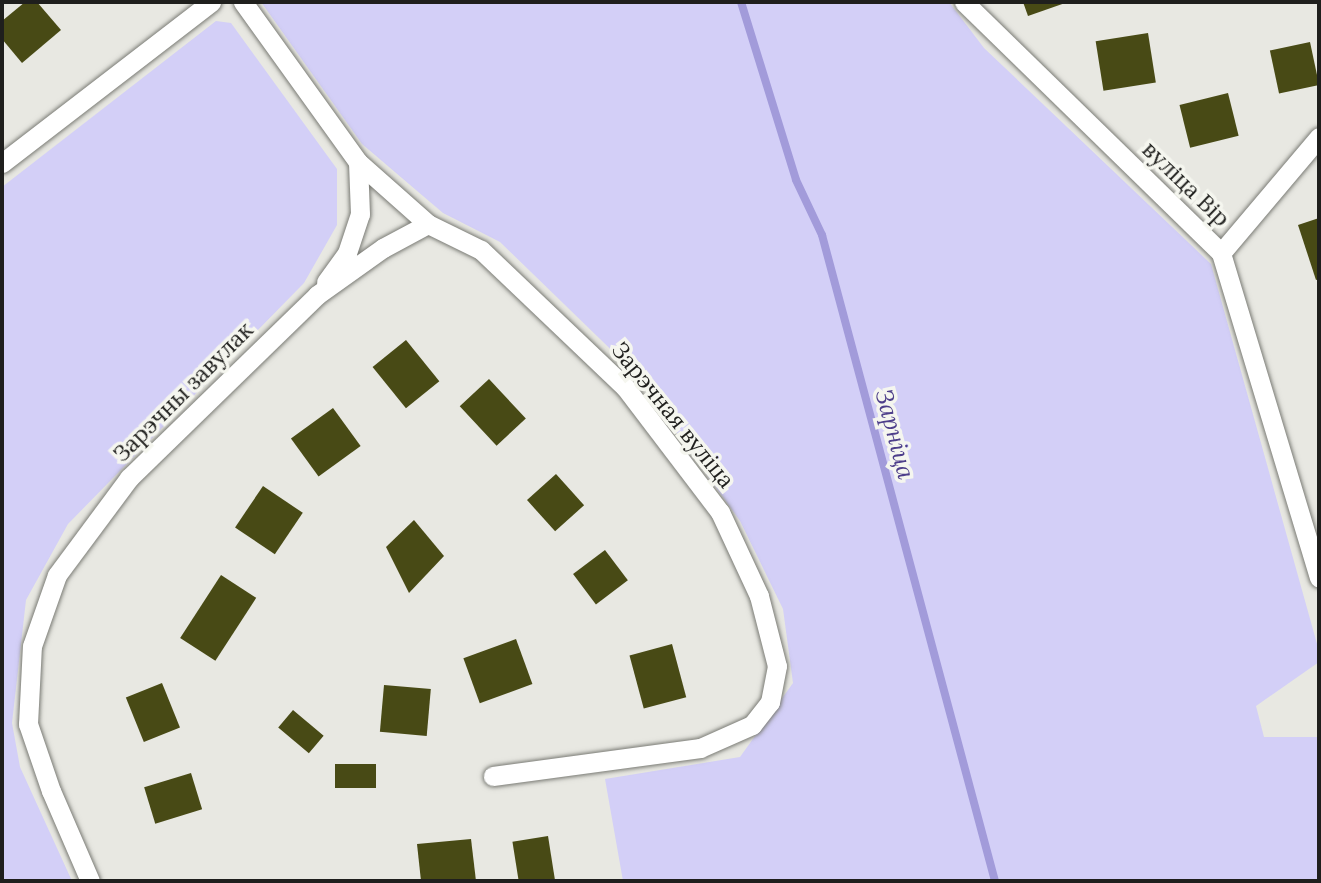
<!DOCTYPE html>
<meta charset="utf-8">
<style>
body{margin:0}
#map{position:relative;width:1321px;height:883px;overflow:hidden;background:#e8e8e2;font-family:Lora,serif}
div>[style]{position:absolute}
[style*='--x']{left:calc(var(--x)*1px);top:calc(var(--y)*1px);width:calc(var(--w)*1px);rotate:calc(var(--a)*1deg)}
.green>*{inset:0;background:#d3cff7}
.stream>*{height:8px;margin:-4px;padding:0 4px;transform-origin:4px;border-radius:4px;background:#a29bda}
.building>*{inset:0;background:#484a15;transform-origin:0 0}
.roads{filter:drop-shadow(0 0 2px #7a7b75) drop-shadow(0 0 2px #7a7b75)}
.street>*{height:19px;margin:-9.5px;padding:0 9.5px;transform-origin:9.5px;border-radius:9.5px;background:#fff}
span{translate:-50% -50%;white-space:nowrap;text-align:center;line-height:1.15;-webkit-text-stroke:7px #f5f6ef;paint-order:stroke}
.street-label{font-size:23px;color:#1f1f1d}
.water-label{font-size:24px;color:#4d3e8a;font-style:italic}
.frame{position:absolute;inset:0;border:4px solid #1f1f1d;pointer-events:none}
</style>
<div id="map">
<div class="green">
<div style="clip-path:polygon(261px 2px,949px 2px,984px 48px,1211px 264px,1319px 651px,1319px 662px,1256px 706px,1264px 737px,1319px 737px,1319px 881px,623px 881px,605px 779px,740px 757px,793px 683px,783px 609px,740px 521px,631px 369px,500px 242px,443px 213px,362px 144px)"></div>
<div style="clip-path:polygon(216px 21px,231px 23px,337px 169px,337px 225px,304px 283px,68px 524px,26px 600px,12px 723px,20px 767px,72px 881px,2px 881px,2px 187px)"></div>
</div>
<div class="stream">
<div style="--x:741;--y:2;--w:186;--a:72.8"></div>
<div style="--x:796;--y:180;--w:61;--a:64.7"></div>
<div style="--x:822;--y:235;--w:669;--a:75.01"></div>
</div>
<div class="building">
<div style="clip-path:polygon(25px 2px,37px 2px,61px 30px,22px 63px,2px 39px,2px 21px)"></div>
<div style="clip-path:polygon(1023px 2px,1068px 2px,1028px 16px)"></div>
<div style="left:1148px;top:33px;width:50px;height:53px;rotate:81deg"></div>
<div style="left:1310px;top:42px;width:44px;height:41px;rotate:78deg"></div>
<div style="left:1228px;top:93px;width:44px;height:50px;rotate:76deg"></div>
<div style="clip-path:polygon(1319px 218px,1319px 279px,1316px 280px,1298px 225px)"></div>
<div style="left:406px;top:340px;width:53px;height:43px;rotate:51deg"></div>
<div style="left:489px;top:379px;width:54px;height:40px;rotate:47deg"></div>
<div style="left:333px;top:408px;width:47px;height:52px;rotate:54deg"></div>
<div style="left:556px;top:474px;width:42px;height:39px;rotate:48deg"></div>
<div style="left:263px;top:486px;width:48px;height:50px;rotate:34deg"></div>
<div style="clip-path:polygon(414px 520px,444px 556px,409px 593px,386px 547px)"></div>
<div style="left:605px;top:550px;width:38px;height:40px;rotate:53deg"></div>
<div style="left:221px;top:575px;width:42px;height:75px;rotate:33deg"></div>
<div style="left:516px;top:639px;width:48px;height:56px;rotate:70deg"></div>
<div style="left:672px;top:644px;width:55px;height:44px;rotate:75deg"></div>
<div style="left:162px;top:683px;width:48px;height:39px;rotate:68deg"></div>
<div style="left:384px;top:685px;width:47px;height:47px;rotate:5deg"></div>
<div style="left:293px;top:710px;width:40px;height:23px;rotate:40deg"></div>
<div style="left:376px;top:764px;width:24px;height:41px;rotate:90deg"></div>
<div style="left:191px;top:773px;width:38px;height:49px;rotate:73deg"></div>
<div style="left:548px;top:836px;width:46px;height:36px;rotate:81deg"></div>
<div style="clip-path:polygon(471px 839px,476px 881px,421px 881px,417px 844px)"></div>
</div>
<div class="roads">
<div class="street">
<div style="--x:243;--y:2;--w:197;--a:54.3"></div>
<div style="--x:358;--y:162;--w:94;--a:41.5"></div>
<div style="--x:428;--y:224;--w:59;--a:26.1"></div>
<div style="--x:481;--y:250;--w:199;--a:43.6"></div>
<div style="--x:625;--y:387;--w:157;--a:52.8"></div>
<div style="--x:720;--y:512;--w:93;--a:65.1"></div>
<div style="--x:759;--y:596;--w:72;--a:75.6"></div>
<div style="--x:777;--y:666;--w:37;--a:101"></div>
<div style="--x:770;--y:702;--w:29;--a:128"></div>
<div style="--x:752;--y:725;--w:57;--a:156.1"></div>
<div style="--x:700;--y:748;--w:209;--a:172.3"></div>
<div style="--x:964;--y:2;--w:359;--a:44.3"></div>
<div style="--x:1221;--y:253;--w:339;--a:73.2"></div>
<div style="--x:2;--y:163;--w:264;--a:-37.6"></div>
<div style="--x:1221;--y:253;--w:152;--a:-49.8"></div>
<div style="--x:326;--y:282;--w:36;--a:-54"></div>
<div style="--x:347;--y:253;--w:41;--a:-71.6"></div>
<div style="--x:360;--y:214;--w:52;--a:-92.2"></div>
<div style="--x:90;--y:881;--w:98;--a:-113.4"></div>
<div style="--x:51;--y:791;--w:71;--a:-108.9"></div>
<div style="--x:28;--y:724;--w:78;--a:-87.1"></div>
<div style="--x:32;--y:646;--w:75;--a:-70.6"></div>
<div style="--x:57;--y:575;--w:121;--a:-53.4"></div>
<div style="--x:129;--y:478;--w:262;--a:-44.2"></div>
<div style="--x:317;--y:295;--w:81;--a:-35.5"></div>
<div style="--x:383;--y:248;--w:51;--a:-28.1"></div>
</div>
</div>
<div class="street-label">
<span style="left:1186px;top:184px;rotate:44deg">вуліца Вір</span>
<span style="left:183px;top:392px;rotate:-45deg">Зарэчны завулак</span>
<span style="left:673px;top:415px;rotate:51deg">Зарэчная вуліца</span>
</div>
<div class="water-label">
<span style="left:895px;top:434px;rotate:75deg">Зарніца</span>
</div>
<div class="frame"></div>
</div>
